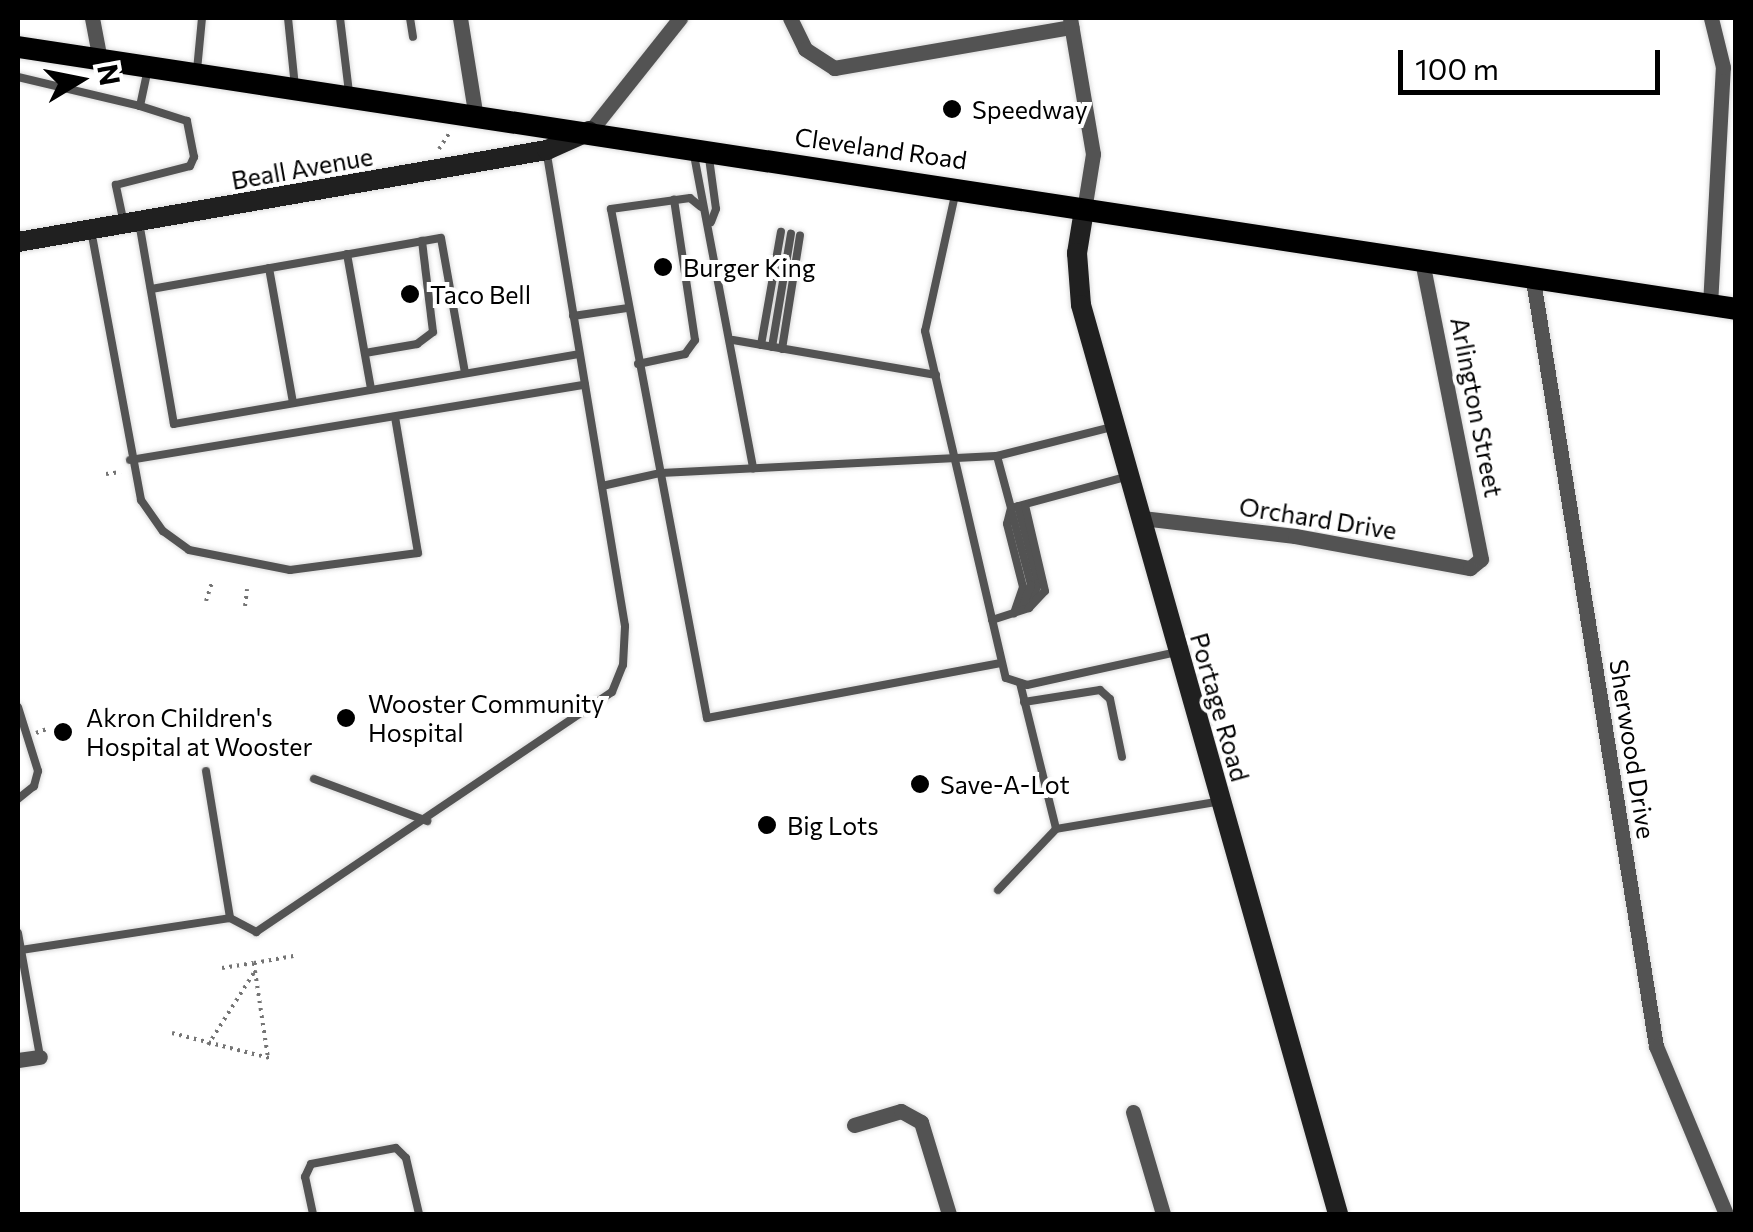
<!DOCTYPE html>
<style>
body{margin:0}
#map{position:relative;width:1753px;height:1232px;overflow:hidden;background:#fff;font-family:Commissioner,sans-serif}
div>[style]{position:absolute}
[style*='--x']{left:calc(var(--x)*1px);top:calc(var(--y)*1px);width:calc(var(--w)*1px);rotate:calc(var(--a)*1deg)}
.path>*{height:4px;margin-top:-2px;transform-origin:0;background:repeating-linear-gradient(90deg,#757575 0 2.5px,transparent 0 7.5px)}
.roads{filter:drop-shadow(0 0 2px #dbdbdb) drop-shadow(0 0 2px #dbdbdb)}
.lane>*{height:8px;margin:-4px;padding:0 4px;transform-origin:4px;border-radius:4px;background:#535353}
.street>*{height:15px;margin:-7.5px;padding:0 7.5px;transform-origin:7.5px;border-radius:7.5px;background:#535353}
.secondary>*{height:20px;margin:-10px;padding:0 10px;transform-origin:10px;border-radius:10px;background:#202020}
.primary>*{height:22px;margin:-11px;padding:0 11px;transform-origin:11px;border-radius:11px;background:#000}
.dots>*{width:28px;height:28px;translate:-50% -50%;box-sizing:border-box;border:5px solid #fff;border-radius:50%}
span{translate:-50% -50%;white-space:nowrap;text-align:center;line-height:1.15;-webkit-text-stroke:8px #fff;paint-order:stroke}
.poi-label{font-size:25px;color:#000}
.left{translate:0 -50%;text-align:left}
.street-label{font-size:25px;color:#000}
.frame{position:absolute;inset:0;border:20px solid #000;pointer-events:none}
.north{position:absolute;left:30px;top:30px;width:100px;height:100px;-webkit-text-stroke:8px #fff;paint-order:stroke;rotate:80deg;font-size:28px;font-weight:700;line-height:40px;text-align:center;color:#000}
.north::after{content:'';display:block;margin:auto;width:35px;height:45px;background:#000;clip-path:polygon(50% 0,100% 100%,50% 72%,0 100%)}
.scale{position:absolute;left:1398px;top:50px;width:262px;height:45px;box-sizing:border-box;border:5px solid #000;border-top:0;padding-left:12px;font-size:30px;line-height:35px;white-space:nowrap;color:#000;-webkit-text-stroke:8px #fff;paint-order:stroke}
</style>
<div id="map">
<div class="path">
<div style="--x:439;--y:149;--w:20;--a:-57"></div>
<div style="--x:106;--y:474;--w:15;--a:-8"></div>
<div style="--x:206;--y:601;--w:20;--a:-72"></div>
<div style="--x:245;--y:606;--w:17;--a:-83"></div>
<div style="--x:36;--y:733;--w:15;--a:-20"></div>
<div style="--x:254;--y:963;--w:40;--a:-10"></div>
<div style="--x:222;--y:968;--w:32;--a:-9"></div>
<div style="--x:254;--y:963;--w:8;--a:83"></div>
<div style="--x:172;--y:1033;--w:104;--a:14.4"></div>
<div style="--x:208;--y:1045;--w:88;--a:-57.6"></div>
<div style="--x:255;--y:971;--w:88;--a:81.5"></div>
</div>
<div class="roads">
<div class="lane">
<div style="--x:288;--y:18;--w:69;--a:84.2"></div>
<div style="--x:340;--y:18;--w:75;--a:83.1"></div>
<div style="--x:410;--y:18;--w:19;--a:81"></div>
<div style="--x:197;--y:70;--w:52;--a:-84.5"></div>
<div style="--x:18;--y:77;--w:125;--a:13.4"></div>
<div style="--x:140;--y:106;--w:35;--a:-78"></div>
<div style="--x:694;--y:155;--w:319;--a:79.3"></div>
<div style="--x:709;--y:158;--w:51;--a:82.2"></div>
<div style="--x:716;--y:209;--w:14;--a:111"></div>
<div style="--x:955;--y:195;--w:139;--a:102.4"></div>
<div style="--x:925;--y:331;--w:356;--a:76.9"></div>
<div style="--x:1006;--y:678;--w:22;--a:18"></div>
<div style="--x:1027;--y:685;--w:154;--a:-12.4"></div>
<div style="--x:701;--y:207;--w:14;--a:-141"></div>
<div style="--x:690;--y:198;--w:80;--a:172.1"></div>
<div style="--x:611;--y:209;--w:518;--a:79.32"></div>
<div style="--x:707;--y:718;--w:299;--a:-10.6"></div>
<div style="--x:123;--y:219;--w:35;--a:-102"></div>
<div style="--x:116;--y:185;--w:76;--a:-14.4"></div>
<div style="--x:190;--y:166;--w:10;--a:-66"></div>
<div style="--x:194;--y:157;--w:37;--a:-101"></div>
<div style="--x:187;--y:121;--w:49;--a:-162.3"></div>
<div style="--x:139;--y:222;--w:205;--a:80.2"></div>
<div style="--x:174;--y:424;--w:411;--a:-9.8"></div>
<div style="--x:91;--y:230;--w:275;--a:79.5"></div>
<div style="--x:141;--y:500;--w:38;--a:55"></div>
<div style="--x:163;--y:531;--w:32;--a:36"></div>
<div style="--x:189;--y:550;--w:103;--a:11.2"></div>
<div style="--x:290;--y:570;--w:129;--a:-7.6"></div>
<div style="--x:418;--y:553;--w:138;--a:-99.6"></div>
<div style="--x:347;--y:254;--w:137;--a:79.9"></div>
<div style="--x:269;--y:268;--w:137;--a:79.9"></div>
<div style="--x:151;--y:289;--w:294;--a:-10"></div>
<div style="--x:441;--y:238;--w:137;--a:79.9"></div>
<div style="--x:573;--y:316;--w:56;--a:-8.3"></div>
<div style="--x:733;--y:340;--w:206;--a:9.8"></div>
<div style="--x:761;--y:345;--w:115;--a:-80"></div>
<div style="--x:772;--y:347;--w:115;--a:-80.5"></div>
<div style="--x:782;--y:349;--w:115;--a:-81"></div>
<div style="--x:365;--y:353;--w:53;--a:-9.8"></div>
<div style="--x:417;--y:344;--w:20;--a:-37"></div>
<div style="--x:433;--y:332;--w:92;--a:-96.9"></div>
<div style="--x:638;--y:364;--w:48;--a:-12"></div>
<div style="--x:685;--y:354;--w:17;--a:-54"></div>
<div style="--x:695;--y:340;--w:142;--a:-98.5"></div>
<div style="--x:997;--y:456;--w:54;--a:74.9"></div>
<div style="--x:1011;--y:508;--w:118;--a:-15.2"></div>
<div style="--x:130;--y:460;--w:461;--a:-9.4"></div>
<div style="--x:602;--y:486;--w:59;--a:-12.6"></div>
<div style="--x:660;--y:473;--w:337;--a:-2.9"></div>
<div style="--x:997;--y:456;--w:119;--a:-14.2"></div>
<div style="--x:1018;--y:506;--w:80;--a:75.4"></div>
<div style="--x:1038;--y:583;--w:21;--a:107"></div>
<div style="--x:1011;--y:508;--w:16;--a:104"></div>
<div style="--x:1007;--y:524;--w:65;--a:75.7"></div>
<div style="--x:1023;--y:587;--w:28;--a:109"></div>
<div style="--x:1012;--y:513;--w:74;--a:75.2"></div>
<div style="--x:1031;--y:585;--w:26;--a:111"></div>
<div style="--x:992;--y:620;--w:39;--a:-18"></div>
<div style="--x:1029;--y:608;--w:23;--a:-47"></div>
<div style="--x:1045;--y:591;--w:88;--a:-103.1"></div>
<div style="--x:1020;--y:683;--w:150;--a:76.1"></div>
<div style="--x:1056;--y:829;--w:167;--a:-9.6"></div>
<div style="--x:1024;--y:702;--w:77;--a:-9"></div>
<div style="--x:1100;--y:690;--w:13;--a:42"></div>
<div style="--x:1110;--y:699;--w:59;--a:78.3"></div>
<div style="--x:18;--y:707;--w:67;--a:72.6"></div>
<div style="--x:38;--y:771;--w:16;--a:105"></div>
<div style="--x:34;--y:786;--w:21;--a:141"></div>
<div style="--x:206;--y:771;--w:149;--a:80.7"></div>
<div style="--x:314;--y:779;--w:121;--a:20.4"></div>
<div style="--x:998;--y:890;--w:84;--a:-46.4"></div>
<div style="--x:18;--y:933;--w:126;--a:79.9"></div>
<div style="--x:21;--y:950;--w:211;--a:-8.7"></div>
<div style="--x:230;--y:918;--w:30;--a:28"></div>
<div style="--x:256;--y:932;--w:429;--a:-34"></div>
<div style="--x:612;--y:692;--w:29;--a:-68"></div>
<div style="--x:623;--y:665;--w:39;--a:-87"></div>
<div style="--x:625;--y:626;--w:478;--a:-99.4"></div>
<div style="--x:313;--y:1214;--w:38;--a:-102"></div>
<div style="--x:305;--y:1177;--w:14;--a:-65"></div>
<div style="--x:311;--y:1164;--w:86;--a:-10.7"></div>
<div style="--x:396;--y:1148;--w:14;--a:45"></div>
<div style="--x:406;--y:1158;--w:57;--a:76.9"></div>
</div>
<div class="street">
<div style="--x:92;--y:18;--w:43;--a:79.2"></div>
<div style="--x:460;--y:18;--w:95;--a:80.9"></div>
<div style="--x:790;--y:18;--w:34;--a:64"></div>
<div style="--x:805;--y:49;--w:35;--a:33"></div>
<div style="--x:834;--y:68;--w:241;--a:-9.8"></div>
<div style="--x:1070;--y:18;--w:138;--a:80.4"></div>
<div style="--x:1093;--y:154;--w:57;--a:99.1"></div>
<div style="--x:591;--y:130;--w:143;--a:-51.5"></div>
<div style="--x:1533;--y:280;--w:776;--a:80.88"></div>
<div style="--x:1656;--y:1046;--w:182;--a:67.4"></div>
<div style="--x:1710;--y:305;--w:238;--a:-86.9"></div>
<div style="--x:1723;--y:67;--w:50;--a:-103.8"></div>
<div style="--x:1142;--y:518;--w:154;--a:6.7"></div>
<div style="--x:1295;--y:536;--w:178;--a:10.4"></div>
<div style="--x:1470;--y:568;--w:14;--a:-39"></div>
<div style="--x:1481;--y:559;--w:299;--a:-101.2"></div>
<div style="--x:18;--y:1060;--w:22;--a:-8"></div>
<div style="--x:1133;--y:1112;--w:106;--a:73.6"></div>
<div style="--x:854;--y:1125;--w:49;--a:-16.6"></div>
<div style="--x:901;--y:1111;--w:23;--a:29"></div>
<div style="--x:921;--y:1122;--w:96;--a:73.1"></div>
</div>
<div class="secondary">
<div style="--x:1084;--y:210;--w:44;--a:99.2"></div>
<div style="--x:1077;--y:253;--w:52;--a:85.6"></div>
<div style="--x:1081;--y:305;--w:945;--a:74.21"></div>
<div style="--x:18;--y:242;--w:537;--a:-9.87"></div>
<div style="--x:547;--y:150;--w:46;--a:-24.3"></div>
</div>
<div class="primary">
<div style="--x:18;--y:47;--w:1738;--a:8.67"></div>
</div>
</div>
<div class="dots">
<div style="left:952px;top:109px;background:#000"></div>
<div style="left:663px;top:267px;background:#000"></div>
<div style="left:410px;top:294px;background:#000"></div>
<div style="left:346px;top:718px;background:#000"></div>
<div style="left:63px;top:732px;background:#000"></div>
<div style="left:920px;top:784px;background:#000"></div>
<div style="left:767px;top:825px;background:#000"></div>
</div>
<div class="poi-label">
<span class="left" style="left:972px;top:109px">Speedway</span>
<span class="left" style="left:683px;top:267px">Burger King</span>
<span class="left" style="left:430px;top:294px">Taco Bell</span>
<span class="left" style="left:368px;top:718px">Wooster Community<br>Hospital</span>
<span class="left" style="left:86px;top:732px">Akron Children's<br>Hospital at Wooster</span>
<span class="left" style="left:940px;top:784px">Save-A-Lot</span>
<span class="left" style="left:787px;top:825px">Big Lots</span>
</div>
<div class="street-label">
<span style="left:881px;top:148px;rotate:8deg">Cleveland Road</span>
<span style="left:302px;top:168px;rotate:-10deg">Beall Avenue</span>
<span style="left:1477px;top:407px;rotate:79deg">Arlington Street</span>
<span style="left:1318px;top:518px;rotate:9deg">Orchard Drive</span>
<span style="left:1220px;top:707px;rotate:74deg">Portage Road</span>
<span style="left:1633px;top:749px;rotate:81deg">Sherwood Drive</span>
</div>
<div class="frame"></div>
<div class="north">N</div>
<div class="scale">100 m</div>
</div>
